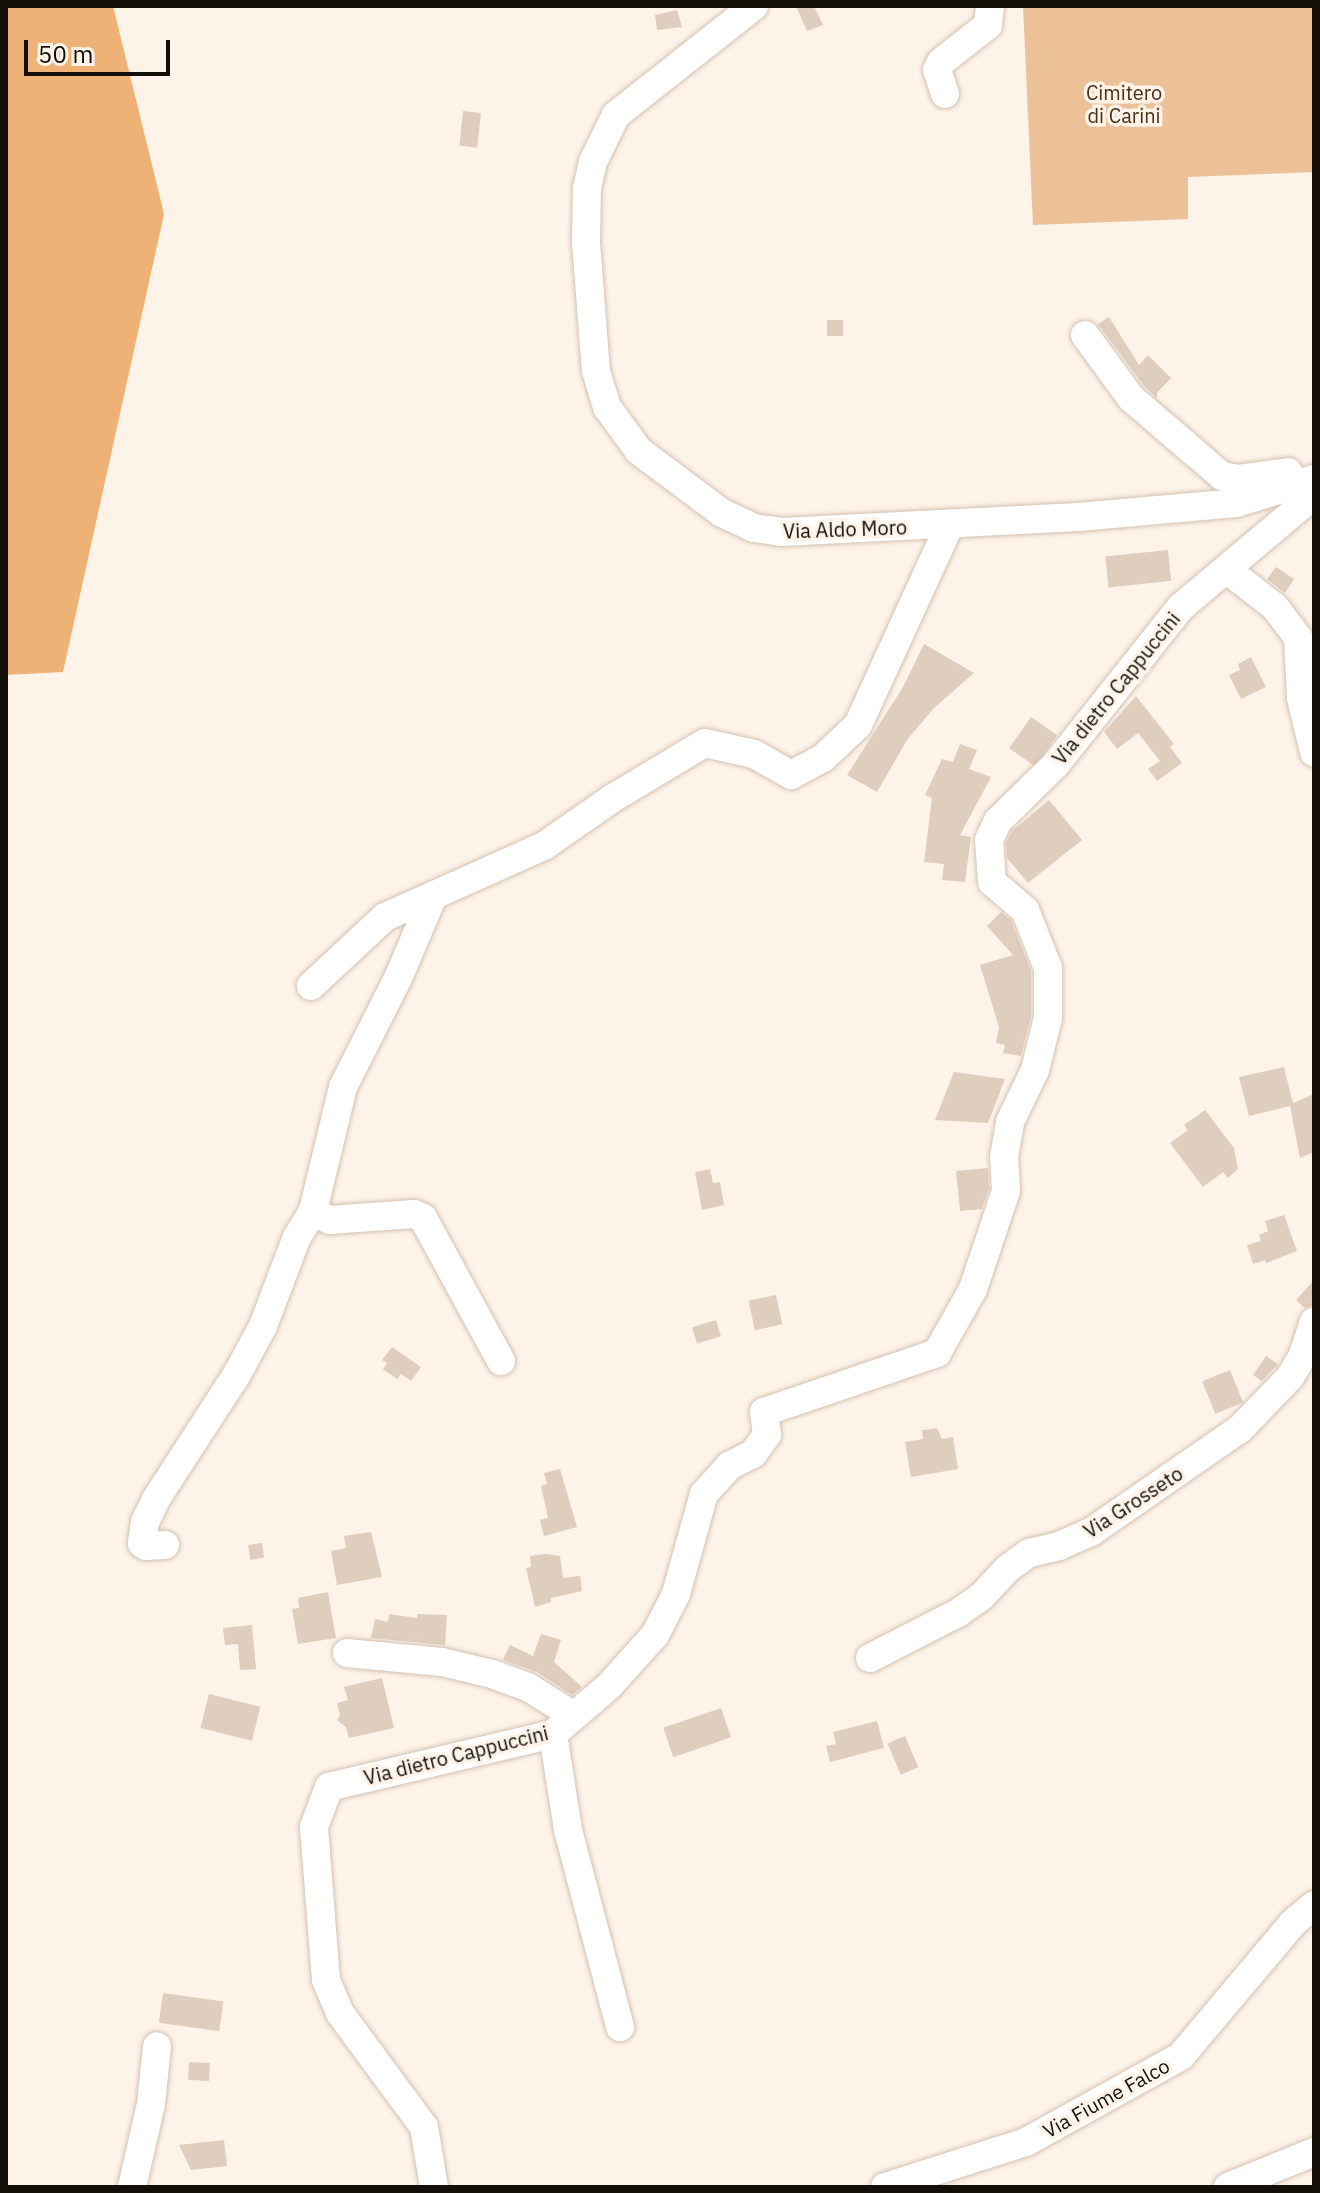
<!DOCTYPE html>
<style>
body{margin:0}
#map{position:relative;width:1320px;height:2193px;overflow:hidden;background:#fef3e9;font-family:"IBM Plex Sans",sans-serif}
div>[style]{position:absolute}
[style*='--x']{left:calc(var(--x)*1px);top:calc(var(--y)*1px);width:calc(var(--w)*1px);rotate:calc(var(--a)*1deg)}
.green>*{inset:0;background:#ecc198}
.forest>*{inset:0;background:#eeb176}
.building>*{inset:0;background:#dfcdbd;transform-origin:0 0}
.roads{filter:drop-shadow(0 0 2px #d3c2b2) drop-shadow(0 0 2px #d3c2b2)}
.minor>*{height:28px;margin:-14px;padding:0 14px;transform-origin:14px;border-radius:14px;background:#fff}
span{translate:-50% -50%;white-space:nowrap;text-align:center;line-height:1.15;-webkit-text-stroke:7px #fef3e9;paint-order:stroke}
.park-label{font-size:20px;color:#482f15}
.street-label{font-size:20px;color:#130e08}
.frame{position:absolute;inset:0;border:8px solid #130e08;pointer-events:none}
.scale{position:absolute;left:24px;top:40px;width:146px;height:36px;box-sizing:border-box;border:4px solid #130e08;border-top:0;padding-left:10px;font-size:24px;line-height:28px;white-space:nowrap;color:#130e08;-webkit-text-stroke:6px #fef3e9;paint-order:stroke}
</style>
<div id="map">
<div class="green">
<div style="clip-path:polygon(1023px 6px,1314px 6px,1314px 172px,1188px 177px,1188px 219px,1033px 225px)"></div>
</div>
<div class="forest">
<div style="clip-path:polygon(6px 6px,113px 6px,164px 214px,63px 672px,6px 675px)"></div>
</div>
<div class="building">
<div style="clip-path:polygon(796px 6px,814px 6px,823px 25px,807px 31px)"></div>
<div style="clip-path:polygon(677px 10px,682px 27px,657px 30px,655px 15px)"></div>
<div style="left:463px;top:111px;width:18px;height:35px;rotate:6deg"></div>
<div style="clip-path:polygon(1109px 317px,1139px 365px,1148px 355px,1171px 378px,1157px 393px,1157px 398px,1144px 386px,1098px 324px)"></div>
<div style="left:843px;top:320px;width:16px;height:16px;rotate:90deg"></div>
<div style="left:1168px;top:550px;width:31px;height:63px;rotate:84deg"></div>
<div style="clip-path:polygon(1276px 567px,1294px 579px,1285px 593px,1267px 579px)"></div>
<div style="clip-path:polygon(924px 644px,974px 673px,934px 708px,907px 740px,877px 792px,847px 775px,903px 687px)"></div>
<div style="clip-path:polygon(1251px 657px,1266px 687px,1241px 699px,1229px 675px,1240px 670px,1238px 664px)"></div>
<div style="clip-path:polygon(1136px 696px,1174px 744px,1170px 747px,1182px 763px,1157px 781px,1148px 769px,1160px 761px,1138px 733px,1117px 749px,1104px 732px)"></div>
<div style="left:1031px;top:717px;width:32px;height:38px;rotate:35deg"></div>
<div style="clip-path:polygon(960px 744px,977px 750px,969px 769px,991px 777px,960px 835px,971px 837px,965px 882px,942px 880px,944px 864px,924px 862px,932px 798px,925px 795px,942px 759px,953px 762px)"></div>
<div style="clip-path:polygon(1049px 800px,1082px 840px,1028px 883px,1007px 858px,1006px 843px,1012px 831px)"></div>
<div style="clip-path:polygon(1001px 912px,1011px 920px,1031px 971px,1031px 1016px,1021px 1056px,1003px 1053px,1005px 1045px,996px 1043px,999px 1027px,980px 965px,1013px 955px,987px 926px)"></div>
<div style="clip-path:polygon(1284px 1067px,1293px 1103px,1314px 1094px,1314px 1152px,1300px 1158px,1290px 1106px,1249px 1116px,1239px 1077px)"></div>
<div style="clip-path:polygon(954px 1072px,1005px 1079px,988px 1123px,935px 1120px)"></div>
<div style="clip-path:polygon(1205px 1110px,1234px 1148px,1238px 1169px,1228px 1178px,1223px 1172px,1203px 1187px,1170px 1143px,1188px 1130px,1184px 1125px)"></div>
<div style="clip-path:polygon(988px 1168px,989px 1189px,982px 1209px,960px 1211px,956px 1171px)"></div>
<div style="clip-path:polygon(710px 1169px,713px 1183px,720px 1182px,724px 1205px,702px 1210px,695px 1172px)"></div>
<div style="clip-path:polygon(1284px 1215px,1297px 1251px,1266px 1263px,1265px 1260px,1253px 1264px,1247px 1245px,1261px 1241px,1259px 1235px,1268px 1231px,1265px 1221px)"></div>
<div style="clip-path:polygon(1314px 1280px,1314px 1305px,1305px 1308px,1296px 1300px)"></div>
<div style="left:776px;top:1295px;width:30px;height:28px;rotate:78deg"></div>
<div style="left:716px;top:1320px;width:17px;height:25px;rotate:73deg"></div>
<div style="clip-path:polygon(392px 1347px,421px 1367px,411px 1381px,401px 1374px,397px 1379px,383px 1369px,387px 1363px,382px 1360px)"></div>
<div style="clip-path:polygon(1266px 1356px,1278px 1364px,1262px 1381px,1253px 1375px)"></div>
<div style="left:1230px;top:1370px;width:35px;height:30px;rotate:68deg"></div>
<div style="clip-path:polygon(937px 1428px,942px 1439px,953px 1437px,958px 1469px,911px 1477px,905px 1442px,923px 1439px,922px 1430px)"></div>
<div style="clip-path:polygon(560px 1469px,577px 1527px,544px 1536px,540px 1520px,548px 1518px,541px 1486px,547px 1484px,544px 1473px)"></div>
<div style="clip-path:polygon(371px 1532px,382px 1577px,337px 1585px,331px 1551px,346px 1548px,344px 1536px)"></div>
<div style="left:262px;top:1543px;width:15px;height:14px;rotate:82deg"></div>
<div style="clip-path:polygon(546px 1554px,560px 1556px,563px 1578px,580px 1576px,582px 1591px,551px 1598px,551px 1602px,535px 1607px,526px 1568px,531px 1567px,530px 1556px)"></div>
<div style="clip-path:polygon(328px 1592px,336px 1638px,298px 1644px,292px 1609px,299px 1608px,298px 1598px)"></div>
<div style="clip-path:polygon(389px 1614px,417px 1618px,417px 1614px,447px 1615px,445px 1645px,371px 1638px,375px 1619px,388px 1622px)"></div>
<div style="clip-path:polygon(252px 1625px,256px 1669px,240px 1670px,238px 1644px,225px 1645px,223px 1628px)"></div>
<div style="clip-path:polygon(541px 1634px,561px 1640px,554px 1662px,582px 1687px,572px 1695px,537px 1672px,503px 1660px,510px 1645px,533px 1656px)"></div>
<div style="clip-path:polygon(382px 1678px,394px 1728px,349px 1738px,346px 1727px,337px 1720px,340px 1715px,337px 1703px,348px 1700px,344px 1687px)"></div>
<div style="left:209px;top:1694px;width:53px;height:35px;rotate:14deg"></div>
<div style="left:721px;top:1708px;width:31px;height:61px;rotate:71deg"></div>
<div style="clip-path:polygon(877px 1721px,884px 1748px,830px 1762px,826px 1746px,836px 1744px,833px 1732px)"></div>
<div style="left:905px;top:1736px;width:34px;height:19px;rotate:67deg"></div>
<div style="left:163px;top:1993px;width:61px;height:30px;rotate:8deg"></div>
<div style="left:189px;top:2062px;width:21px;height:18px;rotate:3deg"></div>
<div style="clip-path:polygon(224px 2140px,227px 2166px,191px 2170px,179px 2145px)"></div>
</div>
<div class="roads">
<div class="minor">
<div style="--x:754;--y:6;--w:176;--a:141.7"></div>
<div style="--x:616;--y:115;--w:52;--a:116.1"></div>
<div style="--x:593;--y:162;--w:27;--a:103"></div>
<div style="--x:587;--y:188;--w:54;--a:91.1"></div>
<div style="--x:586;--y:242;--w:129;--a:85.6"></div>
<div style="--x:596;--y:371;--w:38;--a:73"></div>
<div style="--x:607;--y:407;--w:54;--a:54"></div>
<div style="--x:639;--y:451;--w:104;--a:36.8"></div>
<div style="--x:722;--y:513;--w:35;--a:25"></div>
<div style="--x:754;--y:528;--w:28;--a:8"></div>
<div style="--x:782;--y:532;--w:297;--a:-2.9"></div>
<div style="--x:1079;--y:517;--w:158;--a:-5.1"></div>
<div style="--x:1236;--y:503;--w:82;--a:-17.1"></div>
<div style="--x:945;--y:94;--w:25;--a:-108"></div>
<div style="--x:937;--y:70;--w:9;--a:-63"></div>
<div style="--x:941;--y:62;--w:60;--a:-38.2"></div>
<div style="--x:988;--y:25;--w:19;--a:-84"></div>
<div style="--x:1085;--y:335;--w:78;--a:53.9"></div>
<div style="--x:1131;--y:398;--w:120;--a:40.6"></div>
<div style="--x:1222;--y:476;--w:15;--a:11"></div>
<div style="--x:1237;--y:479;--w:52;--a:-7.7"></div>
<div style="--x:1226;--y:569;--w:62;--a:37.8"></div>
<div style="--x:1275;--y:607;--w:39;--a:53"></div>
<div style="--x:1298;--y:638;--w:60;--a:87.1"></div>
<div style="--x:1301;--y:698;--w:56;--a:76.5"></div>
<div style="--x:311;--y:986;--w:101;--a:-43"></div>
<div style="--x:385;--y:917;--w:174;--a:-24.1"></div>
<div style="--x:544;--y:846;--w:84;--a:-34.8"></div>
<div style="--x:613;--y:798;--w:107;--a:-30.9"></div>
<div style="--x:705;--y:743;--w:50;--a:12.7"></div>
<div style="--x:754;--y:754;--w:43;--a:29.6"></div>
<div style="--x:791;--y:775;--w:36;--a:-28"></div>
<div style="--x:823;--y:758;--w:48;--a:-43.3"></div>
<div style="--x:858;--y:725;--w:221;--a:-65.4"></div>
<div style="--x:312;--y:1212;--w:20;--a:24"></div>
<div style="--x:330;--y:1220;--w:84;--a:-4.1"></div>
<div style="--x:414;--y:1214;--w:10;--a:24"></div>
<div style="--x:423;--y:1218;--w:163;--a:61.4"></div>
<div style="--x:165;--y:1545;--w:19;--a:177"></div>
<div style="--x:146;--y:1546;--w:5;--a:-143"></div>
<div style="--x:142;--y:1543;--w:21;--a:-82"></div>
<div style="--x:145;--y:1522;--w:25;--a:-64"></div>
<div style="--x:156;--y:1499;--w:147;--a:-57"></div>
<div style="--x:236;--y:1376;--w:57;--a:-61.6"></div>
<div style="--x:263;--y:1326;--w:95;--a:-69.1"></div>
<div style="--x:297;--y:1237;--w:31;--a:-58"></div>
<div style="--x:313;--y:1211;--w:128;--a:-76.4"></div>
<div style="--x:343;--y:1087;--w:124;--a:-63.2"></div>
<div style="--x:399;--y:976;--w:87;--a:-67"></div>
<div style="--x:347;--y:1653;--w:95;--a:5.4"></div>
<div style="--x:442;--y:1662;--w:51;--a:13.5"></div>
<div style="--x:492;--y:1674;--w:38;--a:20"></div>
<div style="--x:528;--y:1687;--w:54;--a:32.2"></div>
<div style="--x:870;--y:1658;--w:99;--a:-27.1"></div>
<div style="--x:958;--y:1613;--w:29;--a:-35"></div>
<div style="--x:982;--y:1596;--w:37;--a:-47"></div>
<div style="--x:1007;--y:1569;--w:27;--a:-36"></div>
<div style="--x:1029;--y:1553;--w:31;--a:-13"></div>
<div style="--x:1059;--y:1546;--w:35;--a:-24"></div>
<div style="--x:1091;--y:1532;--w:181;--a:-34.7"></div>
<div style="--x:1240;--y:1429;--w:72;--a:-46.1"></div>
<div style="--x:1290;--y:1377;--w:26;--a:-59"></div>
<div style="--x:1303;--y:1355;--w:35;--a:-72"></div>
<div style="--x:553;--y:1734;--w:97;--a:81.1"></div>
<div style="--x:568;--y:1830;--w:204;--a:75.2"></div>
<div style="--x:132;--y:2187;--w:85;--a:-77.1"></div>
<div style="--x:151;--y:2104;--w:58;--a:-84.1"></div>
<div style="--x:434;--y:2187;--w:61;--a:-99.5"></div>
<div style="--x:424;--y:2127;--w:142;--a:-126.4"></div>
<div style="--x:340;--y:2013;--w:36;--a:-113"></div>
<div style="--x:326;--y:1980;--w:153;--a:-94.5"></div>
<div style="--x:314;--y:1827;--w:43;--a:-69.4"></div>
<div style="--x:329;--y:1787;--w:230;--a:-13.3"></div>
<div style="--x:553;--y:1734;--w:74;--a:-40.6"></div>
<div style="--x:609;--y:1686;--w:69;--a:-48"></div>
<div style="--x:655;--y:1635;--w:46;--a:-62.9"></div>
<div style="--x:676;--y:1594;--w:104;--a:-74.4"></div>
<div style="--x:704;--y:1494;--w:38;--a:-48"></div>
<div style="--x:729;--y:1466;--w:27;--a:-27"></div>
<div style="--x:753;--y:1454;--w:24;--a:-54"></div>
<div style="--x:767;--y:1435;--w:23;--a:-97"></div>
<div style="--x:764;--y:1412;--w:183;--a:-18.8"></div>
<div style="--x:937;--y:1353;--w:73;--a:-60.6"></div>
<div style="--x:973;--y:1289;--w:103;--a:-71.4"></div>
<div style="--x:1006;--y:1191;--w:34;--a:-93"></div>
<div style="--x:1004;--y:1157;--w:36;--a:-80"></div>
<div style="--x:1010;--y:1122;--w:58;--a:-64.3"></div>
<div style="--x:1035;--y:1070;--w:54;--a:-76"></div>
<div style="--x:1048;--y:1018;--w:50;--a:-90"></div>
<div style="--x:1048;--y:968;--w:62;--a:-111.6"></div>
<div style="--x:1025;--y:910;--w:43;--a:-139.7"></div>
<div style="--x:992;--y:882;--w:42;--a:-94.1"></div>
<div style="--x:989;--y:840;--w:21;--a:-65"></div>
<div style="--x:998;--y:821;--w:81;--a:-44.5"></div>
<div style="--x:1056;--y:764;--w:201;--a:-51.5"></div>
<div style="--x:1181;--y:607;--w:174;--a:-40.1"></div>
<div style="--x:885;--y:2187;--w:148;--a:-17.7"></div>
<div style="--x:1026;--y:2142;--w:177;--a:-29"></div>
<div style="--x:1181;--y:2056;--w:175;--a:-49.9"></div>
<div style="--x:1294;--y:1922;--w:26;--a:-40"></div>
<div style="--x:1228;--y:2187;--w:93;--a:-22.1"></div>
</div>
</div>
<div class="park-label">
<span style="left:1124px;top:104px">Cimitero<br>di Carini</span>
</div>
<div class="street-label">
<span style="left:845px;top:529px;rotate:-2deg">Via Aldo Moro</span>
<span style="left:1116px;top:688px;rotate:-51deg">Via dietro Cappuccini</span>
<span style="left:1133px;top:1502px;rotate:-33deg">Via Grosseto</span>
<span style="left:456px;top:1755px;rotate:-14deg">Via dietro Cappuccini</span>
<span style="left:1106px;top:2098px;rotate:-29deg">Via Fiume Falco</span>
</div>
<div class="frame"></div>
<div class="scale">50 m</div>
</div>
